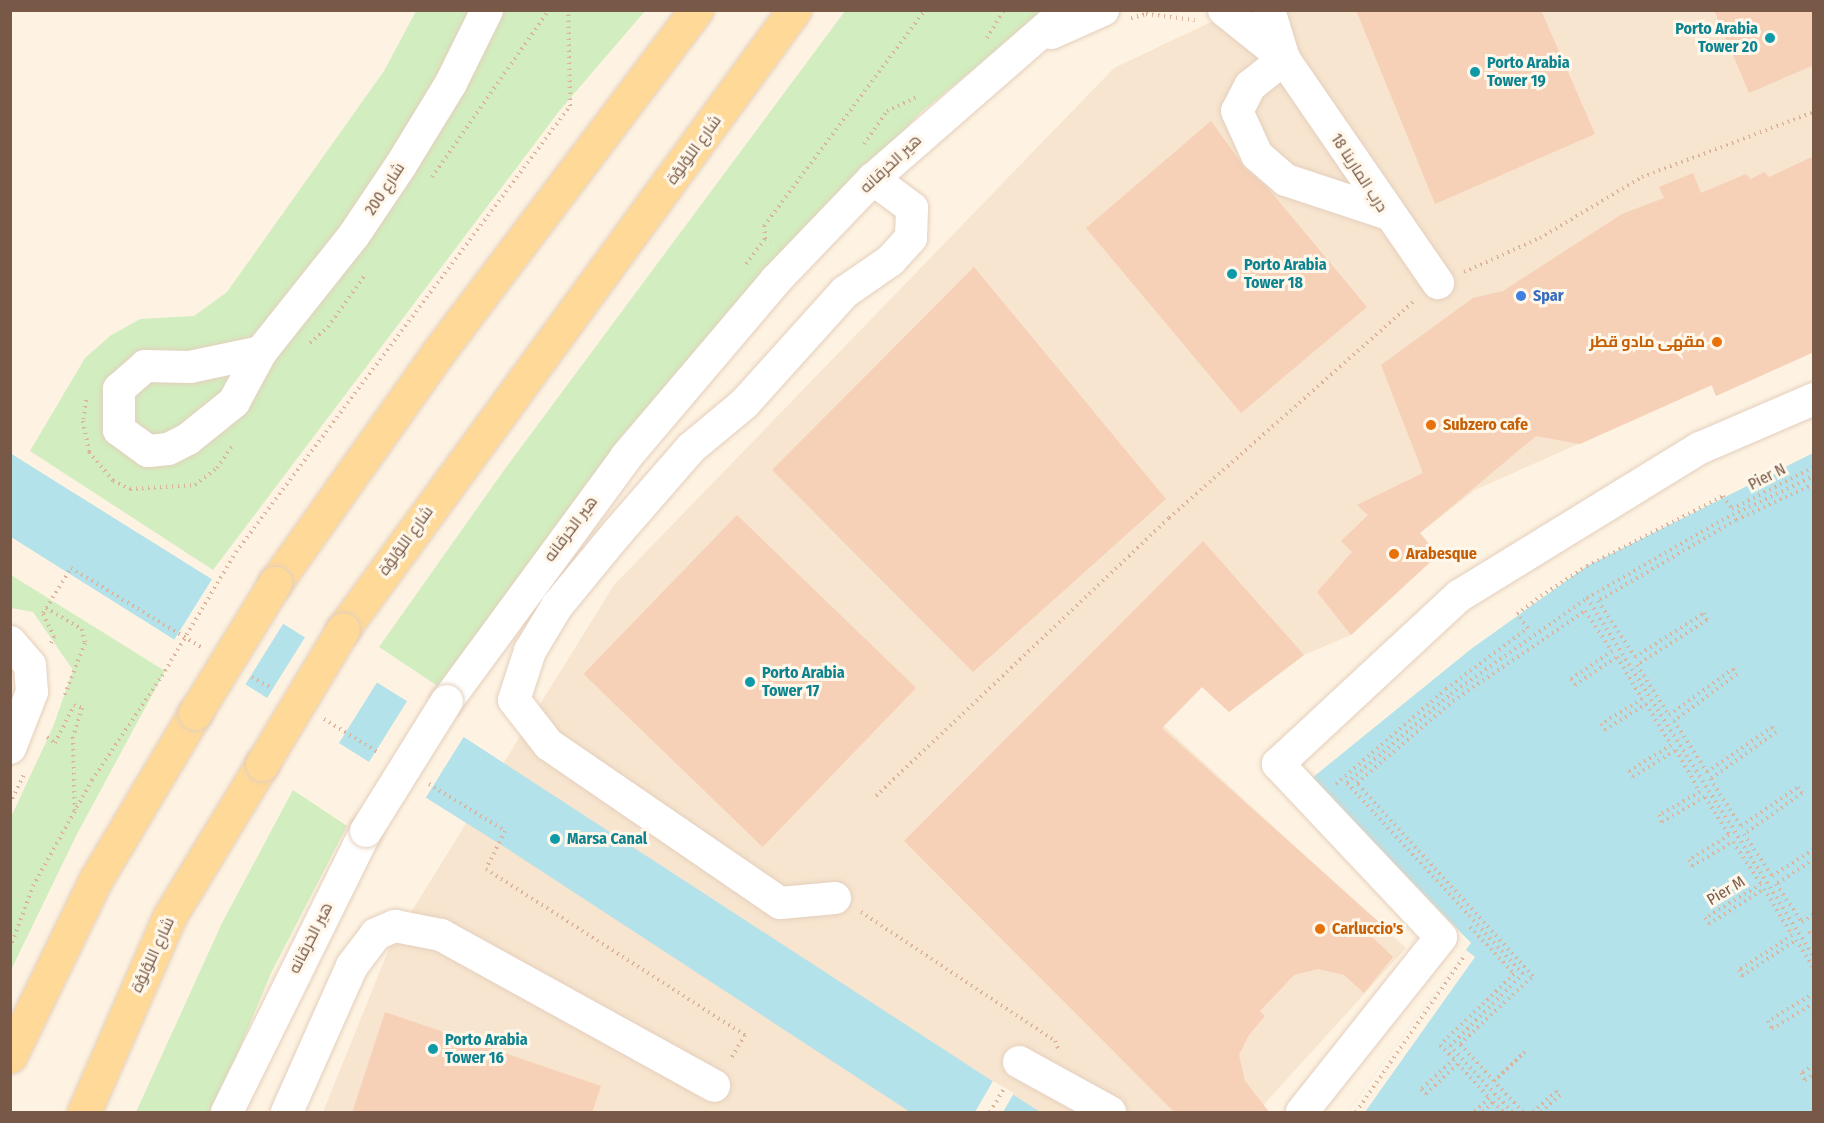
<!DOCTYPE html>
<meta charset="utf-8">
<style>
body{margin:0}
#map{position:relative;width:1824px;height:1123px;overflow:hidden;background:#fef3e2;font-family:"Fira Sans Condensed",Cairo,sans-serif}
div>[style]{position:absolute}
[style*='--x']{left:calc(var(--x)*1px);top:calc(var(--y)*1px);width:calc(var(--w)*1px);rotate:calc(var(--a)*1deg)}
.residential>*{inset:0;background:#f7e5cf}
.green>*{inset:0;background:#d2edbf}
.water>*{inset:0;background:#b4e2ea}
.pier>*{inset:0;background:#fef3e2;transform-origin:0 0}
.building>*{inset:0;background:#f6d0b7;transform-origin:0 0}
.path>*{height:4px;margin-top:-2px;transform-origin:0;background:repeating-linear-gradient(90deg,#dbb39a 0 1.5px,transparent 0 6px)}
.roads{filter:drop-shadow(0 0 2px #e4cfbd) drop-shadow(0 0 2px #e4cfbd)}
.minor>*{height:32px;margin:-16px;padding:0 16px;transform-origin:16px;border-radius:16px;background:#fff}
.major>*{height:33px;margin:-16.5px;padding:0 16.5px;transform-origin:16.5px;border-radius:16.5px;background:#ffd998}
.path-bridge>*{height:4px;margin-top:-2px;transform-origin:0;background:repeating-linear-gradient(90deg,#dbb39a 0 1.5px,transparent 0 6px)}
.bridges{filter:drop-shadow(0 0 2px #e4cfbd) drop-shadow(0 0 2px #e4cfbd)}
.minor-bridge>*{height:32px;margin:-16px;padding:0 16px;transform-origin:16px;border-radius:16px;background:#fff}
.major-bridge>*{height:33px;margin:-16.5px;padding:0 16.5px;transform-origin:16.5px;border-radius:16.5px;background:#ffd998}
.dots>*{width:16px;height:16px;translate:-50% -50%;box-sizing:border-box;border:3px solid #fff7ea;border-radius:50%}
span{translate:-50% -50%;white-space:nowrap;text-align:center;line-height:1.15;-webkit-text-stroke:6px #fff7ea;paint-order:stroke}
.culture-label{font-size:16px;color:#0d838f;font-weight:700}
.right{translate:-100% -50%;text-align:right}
.left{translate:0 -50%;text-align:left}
.street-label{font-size:16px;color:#785846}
.shop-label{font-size:16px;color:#366cbe;font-weight:700}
.food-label{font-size:16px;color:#c56008;font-weight:700}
.frame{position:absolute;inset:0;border:12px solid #785846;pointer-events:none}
</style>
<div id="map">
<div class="residential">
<div style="clip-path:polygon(1234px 11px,1813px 11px,1813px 352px,1716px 396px,1711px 385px,1475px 490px,1420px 533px,1438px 555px,1351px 635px,1304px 655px,1229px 712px,1202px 687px,1164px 726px,1406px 948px,1257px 1112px,323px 1112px,390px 946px,614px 585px,1114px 68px)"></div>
</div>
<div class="green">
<div style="clip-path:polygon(416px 11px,645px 11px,560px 110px,213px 570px,30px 451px,85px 358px,110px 336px,140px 319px,194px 316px,227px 292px,384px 71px)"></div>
<div style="clip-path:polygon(845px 11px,1044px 11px,920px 113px,624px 433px,439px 687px,379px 647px,507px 466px)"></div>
<div style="clip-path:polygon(11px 575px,165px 671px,77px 834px,11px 970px,11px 817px,53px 727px,73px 670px,33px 612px,11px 608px)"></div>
<div style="clip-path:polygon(293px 790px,347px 826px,271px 973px,213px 1112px,136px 1112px,222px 923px)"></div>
</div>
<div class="water">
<div style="clip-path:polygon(10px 453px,453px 730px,1040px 1112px,910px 1112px,506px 848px,11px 537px)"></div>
<div style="clip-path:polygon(1813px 453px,1813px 1112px,1347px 1112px,1471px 943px,1312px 778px,1471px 649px,1587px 566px)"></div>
</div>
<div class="pier">
<div style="left:214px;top:576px;width:84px;height:78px;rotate:32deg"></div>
<div style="left:307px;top:634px;width:85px;height:79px;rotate:32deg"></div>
<div style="left:409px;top:698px;width:67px;height:78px;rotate:32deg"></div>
<div style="clip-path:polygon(1466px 950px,1475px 957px,1365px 1112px,1347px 1112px)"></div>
<div style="clip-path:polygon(993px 1081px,1014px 1093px,1003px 1112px,975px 1112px)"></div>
</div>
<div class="building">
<div style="clip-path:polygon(1356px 10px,1541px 10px,1595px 134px,1435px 204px)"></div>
<div style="clip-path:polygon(1714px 10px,1814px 10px,1814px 65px,1749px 93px)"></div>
<div style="clip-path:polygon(1211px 121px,1245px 168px,1266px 186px,1367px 307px,1241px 413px,1086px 228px)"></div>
<div style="clip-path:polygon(1814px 156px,1814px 352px,1716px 396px,1712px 385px,1580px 444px,1536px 436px,1420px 533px,1438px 555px,1351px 635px,1317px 592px,1352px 552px,1341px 541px,1368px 515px,1357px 505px,1423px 473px,1381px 365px,1473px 298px,1503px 291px,1622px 214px,1664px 198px,1659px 187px,1693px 173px,1701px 193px,1746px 174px,1751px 179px,1764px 172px,1769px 177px)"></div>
<div style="clip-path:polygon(974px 267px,1166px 499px,973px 672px,772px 470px)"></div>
<div style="left:737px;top:515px;width:249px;height:221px;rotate:44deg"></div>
<div style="clip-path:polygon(1203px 541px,1304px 655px,1229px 712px,1202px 687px,1162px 728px,1380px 923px,1370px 935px,1393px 957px,1364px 993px,1344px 975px,1318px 969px,1294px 975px,1260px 1011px,1265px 1016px,1249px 1035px,1239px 1055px,1245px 1081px,1270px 1113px,1175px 1113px,904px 841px)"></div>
<div style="clip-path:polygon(385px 1012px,601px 1086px,592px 1113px,352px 1113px)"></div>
</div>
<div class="path">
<div style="--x:1131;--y:18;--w:16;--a:-15"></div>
<div style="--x:1146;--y:14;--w:49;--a:7"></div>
<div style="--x:987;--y:38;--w:33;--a:-59"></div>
<div style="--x:864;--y:144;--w:40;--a:-55.1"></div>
<div style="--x:887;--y:111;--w:33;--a:-25"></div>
<div style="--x:432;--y:177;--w:204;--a:-55"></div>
<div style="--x:765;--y:239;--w:13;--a:-94"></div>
<div style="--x:764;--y:226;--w:269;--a:-53.3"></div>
<div style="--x:746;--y:264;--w:31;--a:-53"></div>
<div style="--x:765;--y:239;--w:6;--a:18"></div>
<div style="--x:1464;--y:272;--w:83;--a:-24.1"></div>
<div style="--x:1540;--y:238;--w:119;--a:-30.9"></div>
<div style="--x:1642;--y:177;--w:184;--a:-20.7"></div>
<div style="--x:310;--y:343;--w:24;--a:-42"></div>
<div style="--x:328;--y:327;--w:64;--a:-54.6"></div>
<div style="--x:86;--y:400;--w:21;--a:98"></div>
<div style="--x:83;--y:421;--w:32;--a:79"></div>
<div style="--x:89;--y:452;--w:38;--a:50"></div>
<div style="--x:113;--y:481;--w:19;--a:25"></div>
<div style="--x:130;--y:489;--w:65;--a:-3.5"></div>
<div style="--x:195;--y:485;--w:28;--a:-38"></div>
<div style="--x:217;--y:468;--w:30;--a:-56"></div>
<div style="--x:1814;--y:484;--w:86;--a:155.2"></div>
<div style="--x:1736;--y:520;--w:160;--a:149.6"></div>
<div style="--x:1598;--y:601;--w:67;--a:56.5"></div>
<div style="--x:1635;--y:657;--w:82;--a:-32.5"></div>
<div style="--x:1704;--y:613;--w:8;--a:67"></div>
<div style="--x:1707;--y:620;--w:83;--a:147.3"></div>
<div style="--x:1637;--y:665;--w:59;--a:57.4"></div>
<div style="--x:1669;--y:715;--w:79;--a:-35.7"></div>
<div style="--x:1733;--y:669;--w:6;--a:51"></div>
<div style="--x:1737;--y:674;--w:79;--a:143.3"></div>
<div style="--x:1674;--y:721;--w:61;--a:57.1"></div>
<div style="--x:1707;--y:772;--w:79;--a:-34.7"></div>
<div style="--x:1772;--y:727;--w:6;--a:51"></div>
<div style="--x:1776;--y:732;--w:81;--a:144.5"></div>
<div style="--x:1710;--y:779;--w:56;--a:56.6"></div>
<div style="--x:1741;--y:826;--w:69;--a:-34.4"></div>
<div style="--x:1798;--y:787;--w:7;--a:56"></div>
<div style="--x:1802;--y:793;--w:71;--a:144.7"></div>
<div style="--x:1744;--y:834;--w:50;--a:56.3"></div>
<div style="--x:1772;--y:876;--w:50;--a:-32.7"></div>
<div style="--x:236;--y:552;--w:557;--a:-53.17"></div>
<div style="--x:570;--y:106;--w:96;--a:-91.2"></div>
<div style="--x:1587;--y:598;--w:425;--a:57.7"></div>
<div style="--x:46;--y:608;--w:42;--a:30.3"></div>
<div style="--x:82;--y:629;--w:14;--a:78"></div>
<div style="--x:85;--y:643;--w:60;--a:111.4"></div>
<div style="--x:51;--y:643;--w:7;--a:-63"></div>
<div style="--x:54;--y:637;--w:26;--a:-115"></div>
<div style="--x:43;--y:613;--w:53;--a:-58.1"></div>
<div style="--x:71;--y:568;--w:152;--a:31.3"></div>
<div style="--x:252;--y:677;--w:22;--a:30"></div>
<div style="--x:324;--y:719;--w:65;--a:31.7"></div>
<div style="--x:47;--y:737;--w:10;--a:37"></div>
<div style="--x:55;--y:743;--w:42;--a:-63.4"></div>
<div style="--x:74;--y:705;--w:9;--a:21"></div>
<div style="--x:82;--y:708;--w:30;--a:107"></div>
<div style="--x:73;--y:737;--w:74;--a:88.5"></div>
<div style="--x:429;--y:784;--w:89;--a:31.7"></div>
<div style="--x:505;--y:831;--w:42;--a:116.6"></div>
<div style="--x:486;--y:869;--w:308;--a:32.7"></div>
<div style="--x:745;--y:1035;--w:29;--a:121"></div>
<div style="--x:1336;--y:784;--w:145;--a:-40.8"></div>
<div style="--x:1446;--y:689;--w:102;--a:-36.6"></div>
<div style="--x:1528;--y:628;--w:18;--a:-128"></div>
<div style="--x:1517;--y:614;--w:30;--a:-37"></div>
<div style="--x:1541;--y:596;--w:55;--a:-33.1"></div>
<div style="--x:1587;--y:566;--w:153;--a:-27.2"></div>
<div style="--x:1723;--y:496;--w:16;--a:55"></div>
<div style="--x:1732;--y:509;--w:92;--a:-27.1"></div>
<div style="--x:876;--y:796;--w:404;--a:-43.5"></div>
<div style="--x:1169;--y:518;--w:327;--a:-41.5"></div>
<div style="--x:10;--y:804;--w:33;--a:-65"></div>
<div style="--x:1814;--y:859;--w:45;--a:146.7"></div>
<div style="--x:1776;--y:884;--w:46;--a:55.6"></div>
<div style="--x:1802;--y:922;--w:14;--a:-34"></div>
<div style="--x:861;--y:912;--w:233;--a:33.6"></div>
<div style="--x:1055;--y:1041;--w:8;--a:67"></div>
<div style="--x:1470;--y:927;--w:64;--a:46.9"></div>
<div style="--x:1514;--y:974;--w:103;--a:136.2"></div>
<div style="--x:1440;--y:1045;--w:20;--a:45"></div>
<div style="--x:1454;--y:1059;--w:45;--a:137.7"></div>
<div style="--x:1421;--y:1089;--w:7;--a:45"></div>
<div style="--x:1426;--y:1094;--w:44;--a:-43.2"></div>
<div style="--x:1458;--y:1064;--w:46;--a:47.6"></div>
<div style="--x:1489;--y:1098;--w:21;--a:137"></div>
<div style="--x:1814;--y:929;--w:6;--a:149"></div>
<div style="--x:1809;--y:932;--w:9;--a:54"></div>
<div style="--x:10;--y:948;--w:66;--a:-69.6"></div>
<div style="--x:33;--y:886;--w:121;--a:-60.9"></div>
<div style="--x:92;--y:780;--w:125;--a:-56.1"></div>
<div style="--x:1814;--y:993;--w:54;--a:148.7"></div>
<div style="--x:1768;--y:1021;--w:9;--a:63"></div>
<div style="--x:1772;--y:1029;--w:49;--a:-31.8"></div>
<div style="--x:1814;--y:1065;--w:15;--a:148"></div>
<div style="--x:1801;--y:1073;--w:8;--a:60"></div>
<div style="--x:1805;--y:1080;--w:11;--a:-34"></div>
<div style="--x:990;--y:1112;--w:29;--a:-59"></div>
<div style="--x:1356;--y:1112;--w:188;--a:-55.2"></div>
<div style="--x:1483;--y:1112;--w:14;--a:-45"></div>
<div style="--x:1493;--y:1102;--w:14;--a:45"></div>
<div style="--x:1512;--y:1112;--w:91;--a:-133.2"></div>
<div style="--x:1450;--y:1046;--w:103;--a:-44.6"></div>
<div style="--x:1523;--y:974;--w:260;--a:-132.7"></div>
<div style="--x:1347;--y:783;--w:137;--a:-40.6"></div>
<div style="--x:1451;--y:694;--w:166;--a:-35.2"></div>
<div style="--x:1587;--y:598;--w:156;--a:-30"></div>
<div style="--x:1722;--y:520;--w:102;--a:-25.6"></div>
<div style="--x:1523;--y:1112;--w:42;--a:-133.1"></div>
<div style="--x:1494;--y:1081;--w:42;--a:-43.1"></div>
<div style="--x:1525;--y:1052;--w:42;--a:136.9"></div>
<div style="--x:1494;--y:1081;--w:50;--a:-132.6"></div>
<div style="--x:1460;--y:1044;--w:100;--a:-43"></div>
<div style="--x:1533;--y:976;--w:261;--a:-132.4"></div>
<div style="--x:1357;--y:783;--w:126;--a:-40.5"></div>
<div style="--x:1453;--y:701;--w:160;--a:-34.3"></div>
<div style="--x:1585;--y:611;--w:48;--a:56"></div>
<div style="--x:1612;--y:651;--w:50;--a:145.7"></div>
<div style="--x:1571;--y:679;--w:7;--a:56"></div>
<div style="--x:1575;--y:685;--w:50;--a:-33.7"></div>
<div style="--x:1617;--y:657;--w:49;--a:59.2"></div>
<div style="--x:1642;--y:699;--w:48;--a:148.6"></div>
<div style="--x:1601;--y:724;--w:7;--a:56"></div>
<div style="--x:1605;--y:730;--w:49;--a:-32.4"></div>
<div style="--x:1646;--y:704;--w:48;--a:58.6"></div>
<div style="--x:1671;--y:745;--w:49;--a:148.2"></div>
<div style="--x:1629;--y:771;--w:7;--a:56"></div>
<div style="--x:1633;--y:777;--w:51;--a:-32.1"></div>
<div style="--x:1676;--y:750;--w:48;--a:60.3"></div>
<div style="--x:1700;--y:792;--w:47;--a:150.7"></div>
<div style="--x:1659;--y:815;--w:8;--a:67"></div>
<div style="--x:1662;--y:822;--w:50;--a:-30.2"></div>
<div style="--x:1705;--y:797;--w:45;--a:57.7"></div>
<div style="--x:1729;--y:835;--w:47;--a:148"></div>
<div style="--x:1689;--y:860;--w:7;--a:63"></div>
<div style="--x:1692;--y:866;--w:48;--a:-30.3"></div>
<div style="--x:1733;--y:842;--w:50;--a:56.3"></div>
<div style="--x:1761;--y:884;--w:66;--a:148.7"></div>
<div style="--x:1705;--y:918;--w:7;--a:56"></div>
<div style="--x:1709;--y:924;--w:65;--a:-32.5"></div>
<div style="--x:1764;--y:889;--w:54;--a:58.7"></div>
<div style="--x:1792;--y:935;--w:64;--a:146.6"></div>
<div style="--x:1739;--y:970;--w:7;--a:63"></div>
<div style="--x:1742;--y:976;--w:65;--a:-33.7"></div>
<div style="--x:1796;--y:940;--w:34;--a:58"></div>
<div style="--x:1533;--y:1112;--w:31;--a:-42"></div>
<div style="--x:1556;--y:1091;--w:6;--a:45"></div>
<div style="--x:1560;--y:1095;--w:25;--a:138"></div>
</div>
<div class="roads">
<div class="minor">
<div style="--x:1224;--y:10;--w:77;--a:38.7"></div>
<div style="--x:1269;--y:10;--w:51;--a:73"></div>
<div style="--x:1284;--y:59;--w:272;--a:55.5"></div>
<div style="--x:1051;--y:33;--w:57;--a:-23.9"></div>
<div style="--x:1284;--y:59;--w:43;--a:141.5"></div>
<div style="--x:1250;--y:86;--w:28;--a:117"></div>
<div style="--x:1237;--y:111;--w:48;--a:65.6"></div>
<div style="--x:1257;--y:155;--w:38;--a:41"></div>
<div style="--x:1286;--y:180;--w:105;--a:18.3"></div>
<div style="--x:261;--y:352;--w:149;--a:-51.5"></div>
<div style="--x:354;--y:235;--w:84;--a:-56.1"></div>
<div style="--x:401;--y:165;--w:96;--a:-58.6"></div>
<div style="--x:451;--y:83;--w:81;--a:-63.7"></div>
<div style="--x:261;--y:352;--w:57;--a:118.4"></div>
<div style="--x:234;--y:402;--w:59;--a:141.2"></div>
<div style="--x:188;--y:439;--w:22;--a:153"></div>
<div style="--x:168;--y:449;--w:20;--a:174"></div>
<div style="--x:148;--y:451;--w:36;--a:-144"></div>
<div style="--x:119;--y:430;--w:41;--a:-90"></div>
<div style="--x:119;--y:389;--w:35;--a:-41"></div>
<div style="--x:145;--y:366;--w:45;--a:1.3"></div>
<div style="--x:190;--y:367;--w:73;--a:-11.9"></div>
<div style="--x:10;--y:642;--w:30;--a:49"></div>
<div style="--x:30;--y:665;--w:27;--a:86"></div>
<div style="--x:32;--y:692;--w:60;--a:111.4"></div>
<div style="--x:447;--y:701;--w:303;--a:-53.7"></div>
<div style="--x:626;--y:457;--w:232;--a:-49.7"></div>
<div style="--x:776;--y:280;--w:140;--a:-46.2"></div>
<div style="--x:873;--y:179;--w:257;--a:-41.1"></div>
<div style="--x:835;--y:898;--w:55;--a:174.8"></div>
<div style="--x:780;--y:903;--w:280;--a:-145.6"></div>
<div style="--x:549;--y:745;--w:57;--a:-127.9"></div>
<div style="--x:514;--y:700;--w:52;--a:-71.9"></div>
<div style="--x:530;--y:651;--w:52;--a:-59"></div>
<div style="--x:557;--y:606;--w:96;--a:-50.5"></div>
<div style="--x:618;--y:532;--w:111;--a:-49"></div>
<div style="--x:691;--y:448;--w:69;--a:-39.7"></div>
<div style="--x:744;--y:404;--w:151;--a:-48"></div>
<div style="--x:845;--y:292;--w:56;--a:-34.8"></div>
<div style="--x:891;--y:260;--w:30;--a:-48"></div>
<div style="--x:911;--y:238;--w:30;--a:-88"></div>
<div style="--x:912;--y:208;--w:49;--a:-143.4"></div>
<div style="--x:1019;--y:1062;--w:104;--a:28.8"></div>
<div style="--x:227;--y:1112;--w:313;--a:-63.7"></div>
<div style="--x:287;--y:1112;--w:160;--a:-66"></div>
<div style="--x:352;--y:966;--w:40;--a:-53"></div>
<div style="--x:376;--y:934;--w:21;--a:-23"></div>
<div style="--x:395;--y:926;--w:47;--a:11.1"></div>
<div style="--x:441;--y:935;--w:312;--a:28.9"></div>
<div style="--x:1302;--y:1112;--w:223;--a:-51.5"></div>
<div style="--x:1441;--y:937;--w:238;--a:-133.3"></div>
<div style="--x:1278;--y:764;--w:247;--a:-42.9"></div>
<div style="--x:1459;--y:596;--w:283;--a:-31.6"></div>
<div style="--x:1700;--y:448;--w:124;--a:-23.3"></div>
</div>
<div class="major">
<div style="--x:275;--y:583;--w:281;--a:-54.7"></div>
<div style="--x:437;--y:354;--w:431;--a:-53"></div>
<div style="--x:343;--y:629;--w:766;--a:-53.92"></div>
<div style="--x:10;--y:1056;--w:197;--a:-64.1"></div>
<div style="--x:96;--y:879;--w:193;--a:-59.2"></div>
<div style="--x:84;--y:1112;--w:213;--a:-66.4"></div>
<div style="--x:169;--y:917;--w:179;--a:-58.7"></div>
</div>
</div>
<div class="path-bridge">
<div style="--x:162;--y:676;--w:144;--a:-59.2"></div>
</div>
<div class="bridges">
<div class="minor-bridge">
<div style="--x:366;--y:831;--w:153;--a:-58.1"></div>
</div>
<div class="major-bridge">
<div style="--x:195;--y:713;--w:153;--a:-58.4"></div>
<div style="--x:262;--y:764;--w:157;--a:-59"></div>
</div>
</div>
<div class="dots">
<div style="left:1770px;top:38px;background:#0f9aa8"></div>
<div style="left:1475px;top:72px;background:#0f9aa8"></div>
<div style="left:1232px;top:274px;background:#0f9aa8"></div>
<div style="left:1521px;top:296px;background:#3f7fe0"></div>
<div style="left:1717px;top:342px;background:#e8710a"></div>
<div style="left:1431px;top:425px;background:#e8710a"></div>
<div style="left:1394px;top:554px;background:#e8710a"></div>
<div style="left:750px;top:682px;background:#0f9aa8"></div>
<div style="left:555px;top:839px;background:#0f9aa8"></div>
<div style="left:1320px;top:929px;background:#e8710a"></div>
<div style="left:433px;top:1049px;background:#0f9aa8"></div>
</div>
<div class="culture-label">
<span class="right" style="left:1758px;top:38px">Porto Arabia<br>Tower 20</span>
<span class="left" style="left:1487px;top:72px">Porto Arabia<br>Tower 19</span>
<span class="left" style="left:1244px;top:274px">Porto Arabia<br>Tower 18</span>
<span class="left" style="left:762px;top:682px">Porto Arabia<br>Tower 17</span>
<span class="left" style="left:567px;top:839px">Marsa Canal</span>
<span class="left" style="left:445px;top:1049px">Porto Arabia<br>Tower 16</span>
</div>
<div class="street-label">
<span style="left:694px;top:150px;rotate:-54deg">شارع اللؤلؤة</span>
<span style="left:891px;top:164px;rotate:-43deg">هير الخرقانه</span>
<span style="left:1359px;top:173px;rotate:57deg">درب المارينا 18</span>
<span style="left:385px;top:189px;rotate:-57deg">شارع 200</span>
<span style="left:1767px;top:477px;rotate:-27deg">Pier N</span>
<span style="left:571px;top:529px;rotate:-53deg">هير الخرقانه</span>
<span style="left:406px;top:541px;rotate:-54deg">شارع اللؤلؤة</span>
<span style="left:1726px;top:891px;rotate:-31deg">Pier M</span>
<span style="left:311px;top:938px;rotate:-63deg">هير الخرقانه</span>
<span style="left:153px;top:955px;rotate:-65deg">شارع اللؤلؤة</span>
</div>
<div class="shop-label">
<span class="left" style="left:1533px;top:296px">Spar</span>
</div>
<div class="food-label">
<span class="right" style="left:1705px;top:342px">مقهى مادو قطر</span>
<span class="left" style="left:1443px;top:425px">Subzero cafe</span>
<span class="left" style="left:1406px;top:554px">Arabesque</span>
<span class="left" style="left:1332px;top:929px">Carluccio's</span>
</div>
<div class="frame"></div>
</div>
